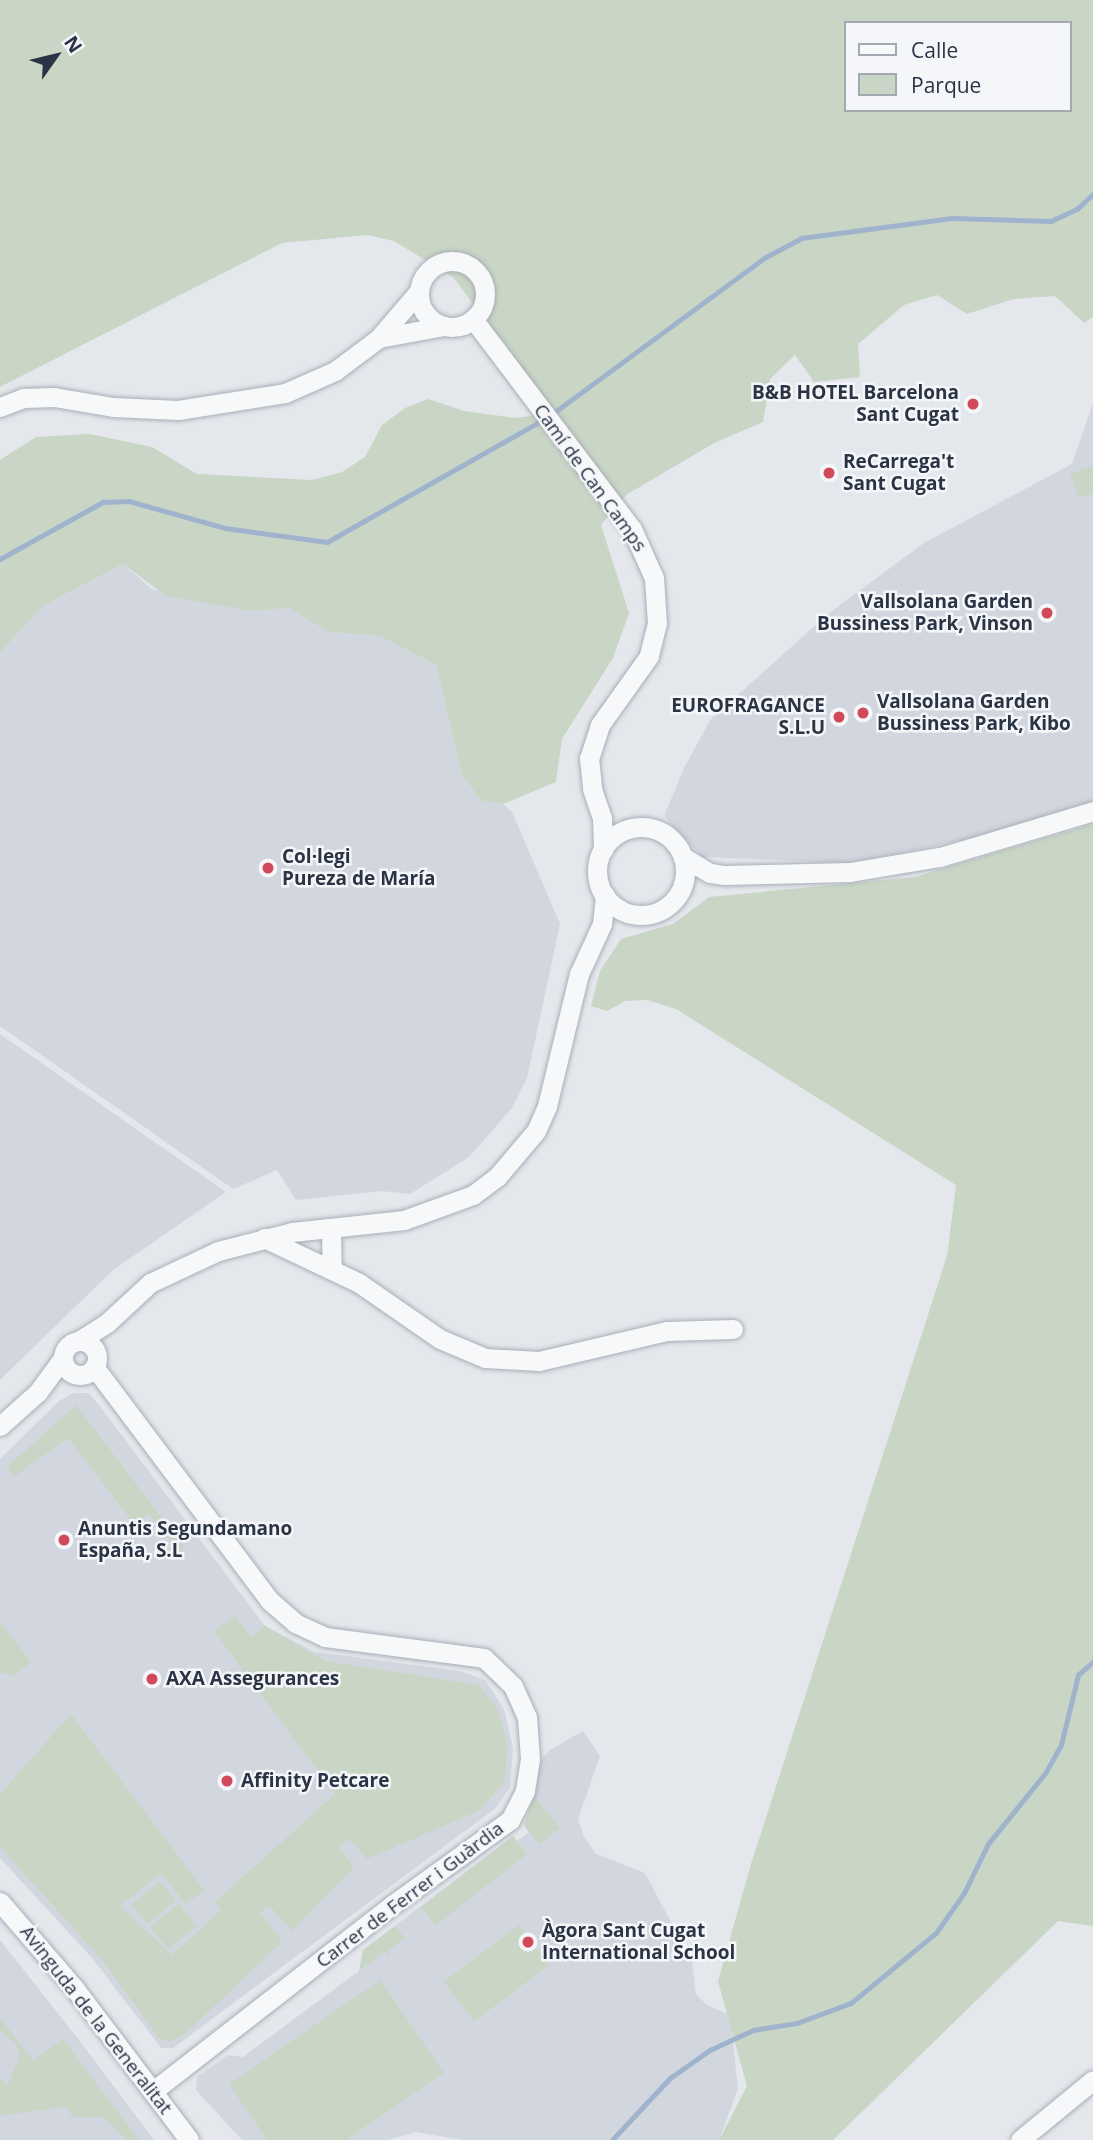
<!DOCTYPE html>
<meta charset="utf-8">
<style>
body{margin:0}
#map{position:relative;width:1093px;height:2140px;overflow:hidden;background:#e4e7ec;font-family:"Open Sans",sans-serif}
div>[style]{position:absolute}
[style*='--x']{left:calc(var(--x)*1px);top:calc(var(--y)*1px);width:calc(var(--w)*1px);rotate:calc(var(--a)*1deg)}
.built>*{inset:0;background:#d2d6de}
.green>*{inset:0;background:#c9d6c5;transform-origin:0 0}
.stream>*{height:4.5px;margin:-2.25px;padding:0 2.25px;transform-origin:2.25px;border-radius:2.25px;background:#9fb4cc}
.roads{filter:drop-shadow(0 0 2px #a9aeb7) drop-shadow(0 0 2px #a9aeb7)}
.minor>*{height:19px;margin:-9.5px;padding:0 9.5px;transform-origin:9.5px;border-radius:9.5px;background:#f7f8fa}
.minor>.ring{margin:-9.5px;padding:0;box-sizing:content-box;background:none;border:19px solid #f7f8fa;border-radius:50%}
.dots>*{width:19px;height:19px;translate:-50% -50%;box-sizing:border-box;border:4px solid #f4f6f9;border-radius:50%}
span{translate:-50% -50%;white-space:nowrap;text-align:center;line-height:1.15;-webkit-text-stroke:5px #f4f6f9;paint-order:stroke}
.poi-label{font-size:19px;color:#2b3445;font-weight:700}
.right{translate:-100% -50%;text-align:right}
.left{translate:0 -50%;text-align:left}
.street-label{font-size:19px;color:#2b3445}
.legend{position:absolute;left:844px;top:21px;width:228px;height:91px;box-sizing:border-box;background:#f4f6f9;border:2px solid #a4a8b1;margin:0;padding:9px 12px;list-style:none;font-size:21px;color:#2b3445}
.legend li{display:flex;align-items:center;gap:14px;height:35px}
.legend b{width:35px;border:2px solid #a4a8b1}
.north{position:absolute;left:21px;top:21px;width:70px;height:70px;-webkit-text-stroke:5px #f4f6f9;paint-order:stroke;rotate:56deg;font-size:19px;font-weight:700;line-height:28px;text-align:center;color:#2b3445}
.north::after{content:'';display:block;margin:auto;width:24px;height:32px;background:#2b3445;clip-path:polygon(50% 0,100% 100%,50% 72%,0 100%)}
</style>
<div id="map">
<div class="built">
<div style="clip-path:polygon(1093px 403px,1093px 801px,979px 837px,850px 863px,702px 857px,664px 816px,685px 766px,711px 719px,828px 614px,924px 543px,1072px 464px)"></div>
<div style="clip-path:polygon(123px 564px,152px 589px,252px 611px,289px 608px,328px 632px,379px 636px,436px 665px,462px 775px,481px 801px,503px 804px,512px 812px,560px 924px,527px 1078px,512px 1108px,469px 1157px,410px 1194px,382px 1191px,296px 1200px,277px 1170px,233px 1189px,0 1026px,0 653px,43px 606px)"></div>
<div style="clip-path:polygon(0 1034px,226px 1192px,113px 1270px,0 1380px)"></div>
<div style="clip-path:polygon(74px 1393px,89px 1393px,99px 1405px,265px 1626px,315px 1652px,460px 1671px,485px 1680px,504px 1709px,513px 1748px,510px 1787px,496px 1808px,173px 2048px,161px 2048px,93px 1959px,0 1858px,0 1459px,59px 1401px)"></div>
<div style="clip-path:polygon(583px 1731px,600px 1756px,578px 1819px,584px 1837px,596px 1854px,645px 1873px,692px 1962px,696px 1994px,707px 2005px,730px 2015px,738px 2089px,719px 2140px,462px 2140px,416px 2132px,388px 2140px,242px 2140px,196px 2090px,197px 2077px,228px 2055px,243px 2057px,359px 1971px,363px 1950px,513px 1836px,517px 1841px,529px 1832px,524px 1825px,533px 1808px,540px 1761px,550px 1750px)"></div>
<div style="clip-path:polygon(0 1940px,79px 2040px,154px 2140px,0 2140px)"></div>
</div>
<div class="green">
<div style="clip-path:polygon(evenodd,0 0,1093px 0,1093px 317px,1084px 323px,1055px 296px,1014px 299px,967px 314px,937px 295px,904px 305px,858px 344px,860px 377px,814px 382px,795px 355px,770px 379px,763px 422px,716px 442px,626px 495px,601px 525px,629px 613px,613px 658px,562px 739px,556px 782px,503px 804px,481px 801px,462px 775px,436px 665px,379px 636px,328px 632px,289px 608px,252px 611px,166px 596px,123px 564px,43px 606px,0 653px,0 460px,36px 437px,90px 434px,152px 447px,197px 474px,312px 480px,342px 472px,365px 457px,382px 425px,405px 408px,428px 399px,464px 411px,515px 418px,545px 414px,552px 409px,453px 277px,394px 241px,367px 235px,282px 243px,0 387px,0 0,846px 23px,1070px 23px,1070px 110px,846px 110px,846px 23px)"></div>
<div style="clip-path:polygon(1093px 466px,1093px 493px,1079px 498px,1070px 474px)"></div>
<div style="clip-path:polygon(1093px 824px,1093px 1926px,1058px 1921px,833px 2140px,719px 2140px,747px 2086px,718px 1981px,751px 1864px,947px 1256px,956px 1185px,676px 1009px,647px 1000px,625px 1001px,607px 1011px,591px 1006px,600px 971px,621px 939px,673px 924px,709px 897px,915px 877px)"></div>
<div style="clip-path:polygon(76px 1405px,184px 1547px,178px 1552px,149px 1514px,134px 1524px,68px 1438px,15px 1476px,7px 1467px)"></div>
<div style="clip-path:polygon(235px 1616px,252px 1638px,265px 1626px,325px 1661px,479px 1685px,498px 1709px,508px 1748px,504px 1783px,478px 1811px,367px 1859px,349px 1839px,339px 1848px,354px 1867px,292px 1931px,270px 1906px,260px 1912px,282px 1942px,185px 2034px,169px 2042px,159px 2038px,102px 1960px,0 1847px,0 1794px,71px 1714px,204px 1890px,186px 1904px,161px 1873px,120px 1906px,172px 1955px,221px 1910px,215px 1902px,335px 1794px,214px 1631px)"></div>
<div style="clip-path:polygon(0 1622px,31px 1662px,13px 1676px,0 1672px)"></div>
<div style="clip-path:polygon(534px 1796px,560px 1828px,539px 1844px,524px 1825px)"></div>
<div style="left:513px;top:1836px;width:23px;height:116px;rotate:52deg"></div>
<div style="left:160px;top:1881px;width:25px;height:37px;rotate:50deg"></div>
<div style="left:179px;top:1904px;width:28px;height:37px;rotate:51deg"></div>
<div style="left:519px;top:1925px;width:50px;height:94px;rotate:53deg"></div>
<div style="clip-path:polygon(395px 1926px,405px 1938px,389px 1950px,388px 1956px,384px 1952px,359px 1971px,363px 1950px)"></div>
<div style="clip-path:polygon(380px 1980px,444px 2073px,346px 2140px,267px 2140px,229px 2084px)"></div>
<div style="clip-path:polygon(0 2018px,33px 2060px,63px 2039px,139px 2140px,127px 2140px,104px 2117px,72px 2117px,67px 2106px,0 2116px,0 2078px,7px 2086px,20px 2055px,16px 2044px,0 2031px)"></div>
</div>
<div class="stream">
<div style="--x:552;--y:414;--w:265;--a:-36.3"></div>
<div style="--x:766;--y:257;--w:40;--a:-28"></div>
<div style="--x:801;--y:238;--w:152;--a:-7.5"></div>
<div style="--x:952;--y:218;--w:99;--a:1.7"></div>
<div style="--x:1051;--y:221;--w:29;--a:-25"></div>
<div style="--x:1077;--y:209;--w:22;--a:-43"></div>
<div style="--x:0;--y:559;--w:118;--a:-29"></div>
<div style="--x:103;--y:502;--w:26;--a:-2"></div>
<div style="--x:129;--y:501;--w:100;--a:15.7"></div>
<div style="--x:225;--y:528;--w:103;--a:7.8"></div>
<div style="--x:327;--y:542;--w:249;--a:-29.5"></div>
<div style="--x:612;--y:2140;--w:85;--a:-46.9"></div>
<div style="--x:670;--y:2078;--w:49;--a:-35"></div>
<div style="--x:710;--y:2050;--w:47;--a:-24.9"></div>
<div style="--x:753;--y:2030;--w:45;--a:-9"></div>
<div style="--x:797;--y:2023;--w:58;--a:-20.3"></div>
<div style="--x:851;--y:2003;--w:110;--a:-39.5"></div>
<div style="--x:936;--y:1933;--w:49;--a:-55"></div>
<div style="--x:964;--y:1893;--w:55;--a:-63.9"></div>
<div style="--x:988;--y:1844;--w:92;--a:-51.1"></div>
<div style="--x:1046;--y:1772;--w:31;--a:-61"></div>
<div style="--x:1061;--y:1745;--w:72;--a:-76.3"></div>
<div style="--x:1078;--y:1675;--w:20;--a:-41"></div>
</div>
<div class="roads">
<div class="minor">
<div class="ring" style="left:419px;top:261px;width:47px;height:47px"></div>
<div style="--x:473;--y:319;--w:263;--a:52.9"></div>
<div style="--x:632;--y:529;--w:54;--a:65.8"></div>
<div style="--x:654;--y:578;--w:45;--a:86.2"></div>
<div style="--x:657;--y:623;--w:34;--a:104"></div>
<div style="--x:649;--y:656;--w:85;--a:125.4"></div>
<div style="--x:600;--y:725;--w:35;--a:108"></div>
<div style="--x:589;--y:758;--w:31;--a:84"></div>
<div style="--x:592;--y:789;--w:31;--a:71"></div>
<div style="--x:602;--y:818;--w:32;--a:88"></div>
<div style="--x:379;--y:338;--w:66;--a:-10.5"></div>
<div style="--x:0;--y:407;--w:26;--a:-21"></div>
<div style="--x:24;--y:398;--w:30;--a:-2"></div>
<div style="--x:54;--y:397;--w:60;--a:9.6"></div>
<div style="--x:113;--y:407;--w:65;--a:2.6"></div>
<div style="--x:178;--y:410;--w:108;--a:-9"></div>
<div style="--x:285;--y:393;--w:55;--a:-23.7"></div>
<div style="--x:335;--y:371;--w:55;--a:-36.9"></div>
<div style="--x:379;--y:338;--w:62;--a:-49.6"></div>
<div class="ring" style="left:597px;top:827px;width:69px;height:69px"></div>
<div style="--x:683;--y:857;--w:31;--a:31"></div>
<div style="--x:710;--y:873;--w:15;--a:8"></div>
<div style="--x:725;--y:875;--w:125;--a:-1.4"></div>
<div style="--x:850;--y:872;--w:91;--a:-9.5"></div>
<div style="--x:940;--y:857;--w:160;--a:-16.7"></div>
<div style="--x:331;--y:1230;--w:39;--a:89"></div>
<div style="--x:264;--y:1238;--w:105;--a:25.3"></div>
<div style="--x:359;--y:1283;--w:98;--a:34.7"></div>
<div style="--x:440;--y:1339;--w:49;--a:22.9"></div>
<div style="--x:485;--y:1358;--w:54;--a:3.2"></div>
<div style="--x:539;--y:1361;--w:131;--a:-13.2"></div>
<div style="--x:667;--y:1331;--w:66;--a:-1.7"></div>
<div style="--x:80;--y:1340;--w:32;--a:-32"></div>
<div style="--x:107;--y:1323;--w:59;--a:-42.9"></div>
<div style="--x:150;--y:1283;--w:75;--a:-25.2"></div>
<div style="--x:218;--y:1251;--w:76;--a:-14.4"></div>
<div style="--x:292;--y:1232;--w:113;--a:-6.1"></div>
<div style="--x:404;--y:1220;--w:73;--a:-19.9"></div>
<div style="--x:473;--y:1195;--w:30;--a:-37"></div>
<div style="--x:497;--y:1177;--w:60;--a:-49.7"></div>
<div style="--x:536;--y:1131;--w:27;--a:-66"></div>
<div style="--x:547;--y:1106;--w:136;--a:-76.4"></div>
<div style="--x:579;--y:974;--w:55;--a:-65.3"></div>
<div style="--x:602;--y:924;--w:29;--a:-84"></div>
<div class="ring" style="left:63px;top:1341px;width:15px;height:15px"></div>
<div style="--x:95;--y:1368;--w:290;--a:53.1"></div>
<div style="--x:269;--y:1600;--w:35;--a:41"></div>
<div style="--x:295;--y:1623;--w:33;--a:25"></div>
<div style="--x:325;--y:1637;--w:160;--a:7.5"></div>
<div style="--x:484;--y:1658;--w:40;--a:44"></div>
<div style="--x:513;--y:1686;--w:34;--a:66"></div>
<div style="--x:527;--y:1717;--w:42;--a:85.9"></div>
<div style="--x:530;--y:1759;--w:32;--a:99"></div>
<div style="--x:525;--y:1791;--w:33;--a:117"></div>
<div style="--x:510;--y:1820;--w:145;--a:144.2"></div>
<div style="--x:392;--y:1905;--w:301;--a:142.1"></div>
<div style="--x:0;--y:1426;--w:51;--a:-41.8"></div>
<div style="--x:38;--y:1392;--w:42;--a:-53.7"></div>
<div style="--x:0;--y:1902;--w:115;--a:49.2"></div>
<div style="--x:75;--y:1989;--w:189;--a:52.9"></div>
<div style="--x:1020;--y:2140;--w:94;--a:-39.4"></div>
</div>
</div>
<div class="dots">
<div style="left:973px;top:404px;background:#d1495b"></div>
<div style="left:829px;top:473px;background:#d1495b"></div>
<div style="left:1047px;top:613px;background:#d1495b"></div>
<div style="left:863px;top:713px;background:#d1495b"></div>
<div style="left:839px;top:717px;background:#d1495b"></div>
<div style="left:268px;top:868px;background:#d1495b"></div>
<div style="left:64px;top:1540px;background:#d1495b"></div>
<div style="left:152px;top:1679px;background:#d1495b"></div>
<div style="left:227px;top:1781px;background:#d1495b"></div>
<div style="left:528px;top:1942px;background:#d1495b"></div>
</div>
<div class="poi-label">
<span class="right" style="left:959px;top:404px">B&amp;B HOTEL Barcelona<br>Sant Cugat</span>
<span class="left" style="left:843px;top:473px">ReCarrega't<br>Sant Cugat</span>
<span class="right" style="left:1033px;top:613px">Vallsolana Garden<br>Bussiness Park, Vinson</span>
<span class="left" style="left:877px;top:713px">Vallsolana Garden<br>Bussiness Park, Kibo</span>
<span class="right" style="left:825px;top:717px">EUROFRAGANCE<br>S.L.U</span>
<span class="left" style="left:282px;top:868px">Col·legi<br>Pureza de María</span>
<span class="left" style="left:78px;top:1540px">Anuntis Segundamano<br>España, S.L</span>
<span class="left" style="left:166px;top:1679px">AXA Assegurances</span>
<span class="left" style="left:241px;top:1781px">Affinity Petcare</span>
<span class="left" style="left:542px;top:1942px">Àgora Sant Cugat<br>International School</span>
</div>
<div class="street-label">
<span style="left:590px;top:478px;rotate:54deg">Camí de Can Camps</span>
<span style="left:410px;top:1895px;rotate:-37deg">Carrer de Ferrer i Guàrdia</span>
<span style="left:96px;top:2020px;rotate:52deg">Avinguda de la Generalitat</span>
</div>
<ul class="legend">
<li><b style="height:9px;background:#f7f8fa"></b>Calle</li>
<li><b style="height:19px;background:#c9d6c5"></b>Parque</li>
</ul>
<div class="north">N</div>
</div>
